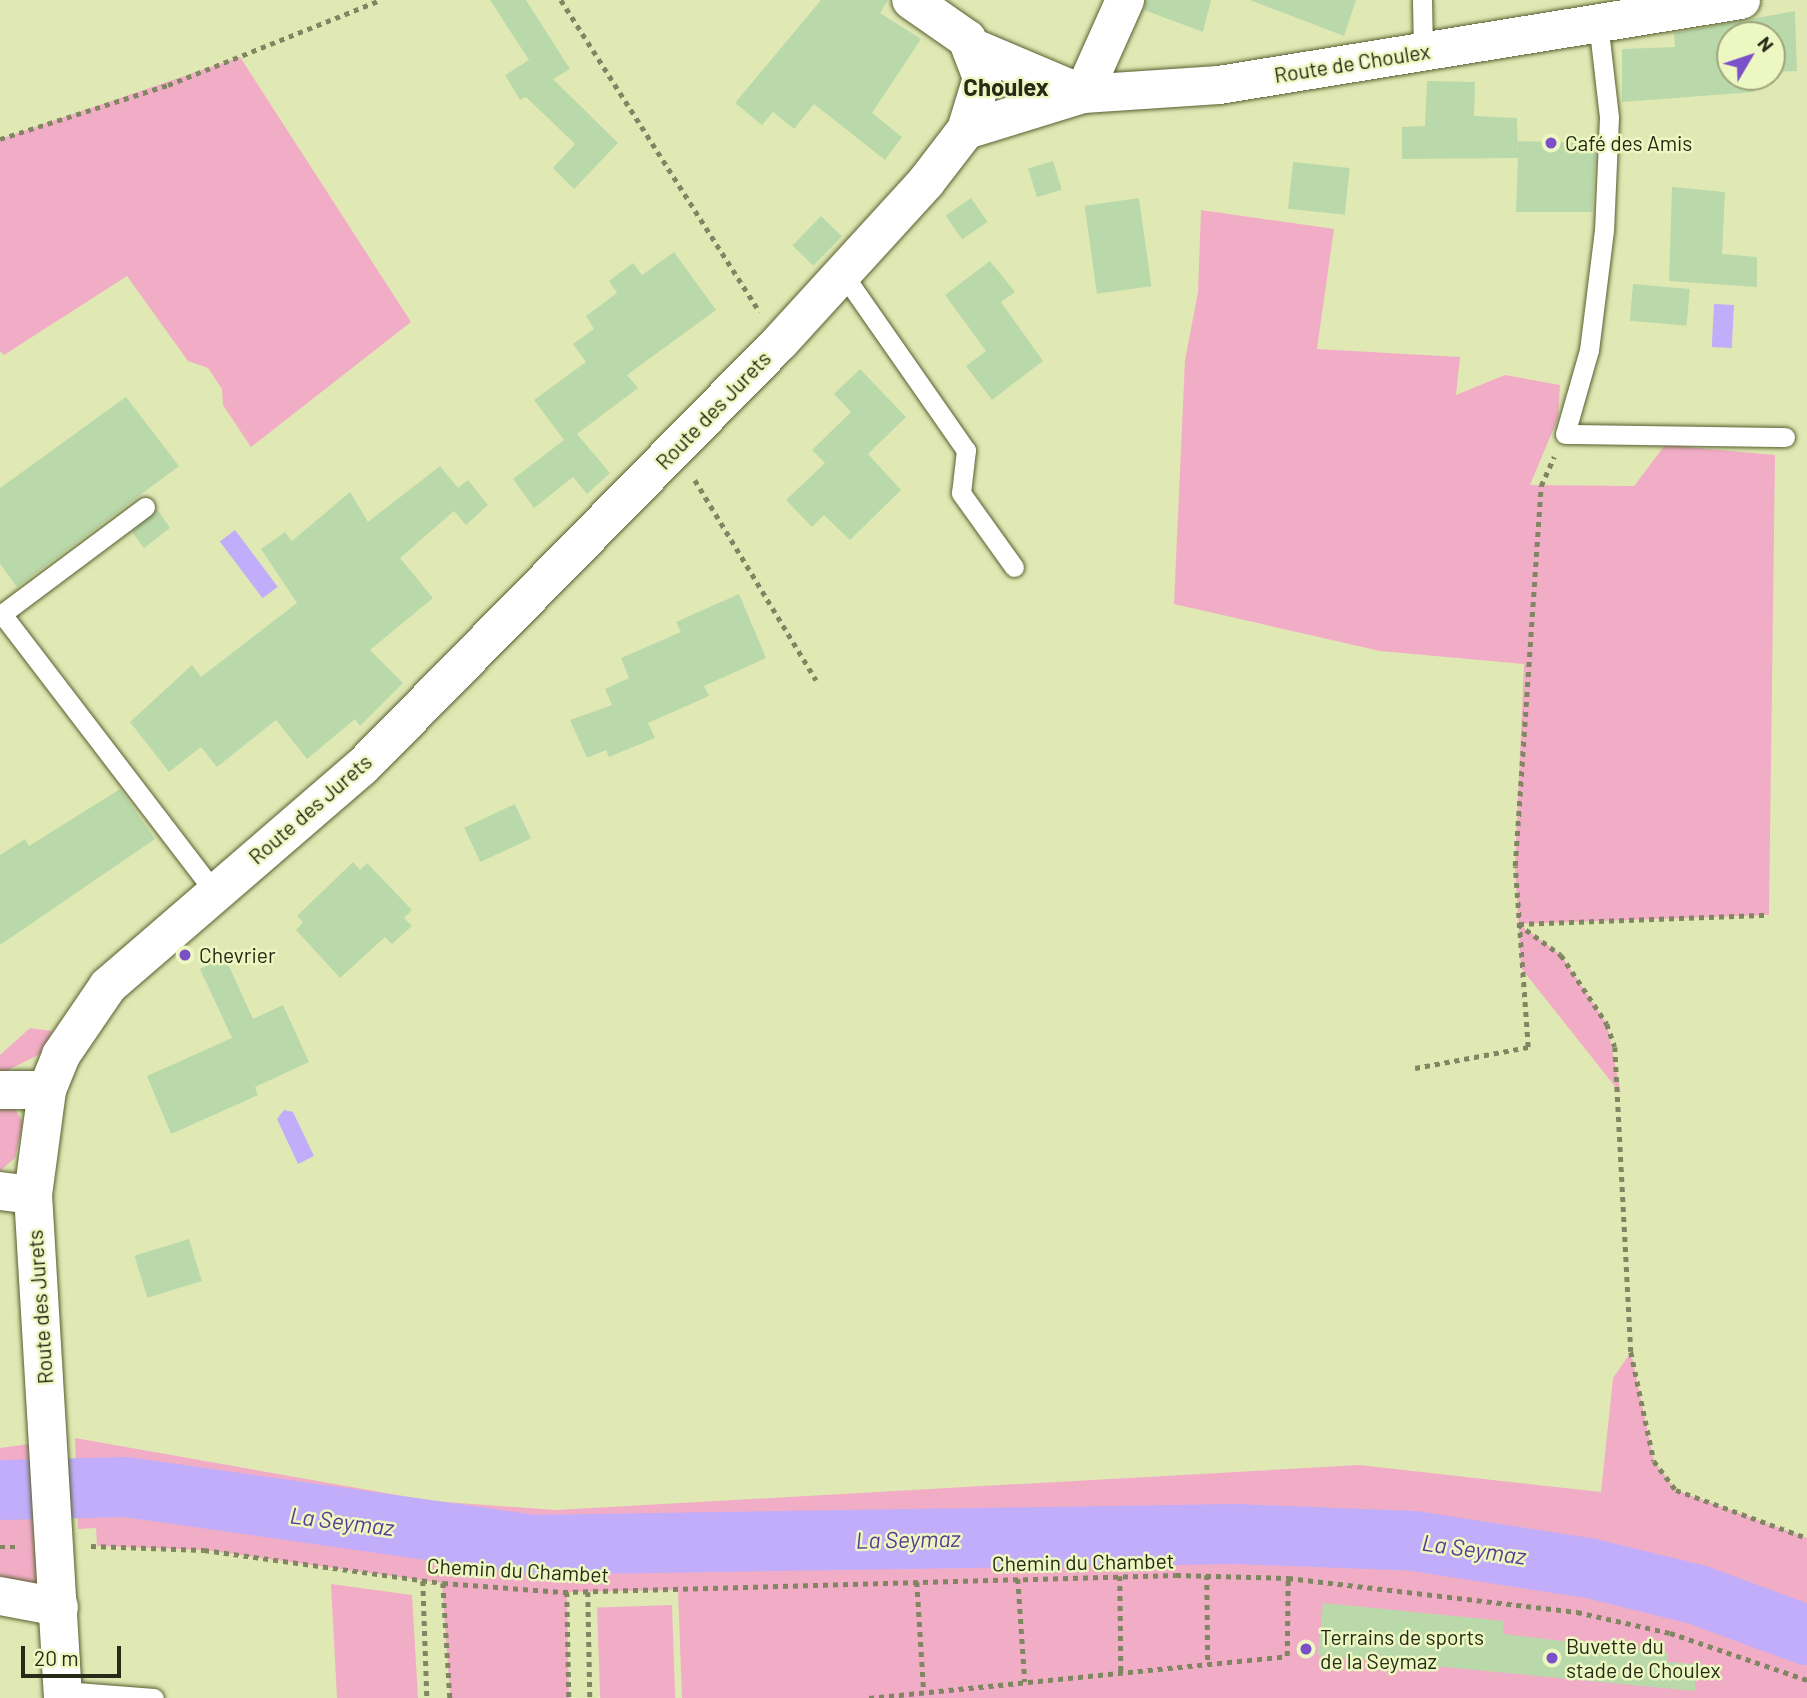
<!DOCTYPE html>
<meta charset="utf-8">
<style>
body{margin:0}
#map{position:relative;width:1807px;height:1698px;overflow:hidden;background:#e0e9b4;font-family:Barlow,sans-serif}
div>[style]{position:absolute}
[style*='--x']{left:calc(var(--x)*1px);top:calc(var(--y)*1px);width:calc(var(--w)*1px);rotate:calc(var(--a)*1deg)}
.green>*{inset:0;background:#f1adc6;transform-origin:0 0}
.water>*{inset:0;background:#c1adfa;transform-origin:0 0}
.river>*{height:60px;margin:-30px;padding:0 30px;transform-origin:30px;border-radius:30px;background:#c1adfa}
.building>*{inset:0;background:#bad9ab;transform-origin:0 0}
.path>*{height:4.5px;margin-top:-2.25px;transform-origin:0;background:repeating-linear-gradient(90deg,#808662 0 5px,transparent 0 10px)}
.roads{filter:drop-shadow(0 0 2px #585f2f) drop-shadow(0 0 2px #585f2f)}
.lane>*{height:19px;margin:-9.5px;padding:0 9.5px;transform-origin:9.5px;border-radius:9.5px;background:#fff}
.street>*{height:38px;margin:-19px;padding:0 19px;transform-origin:19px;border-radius:19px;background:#fff}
.secondary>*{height:38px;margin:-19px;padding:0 19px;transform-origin:19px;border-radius:19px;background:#fff}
.dots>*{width:19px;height:19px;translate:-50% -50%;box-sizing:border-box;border:4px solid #edf7c1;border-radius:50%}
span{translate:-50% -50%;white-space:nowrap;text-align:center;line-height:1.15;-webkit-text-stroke:5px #edf7c1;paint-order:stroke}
.street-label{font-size:21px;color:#272a16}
.poi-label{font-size:21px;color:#272a16}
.left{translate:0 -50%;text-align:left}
.water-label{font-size:23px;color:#593b94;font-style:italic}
.quarter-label{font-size:24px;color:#272a16;font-weight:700}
.north{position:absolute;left:1716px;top:21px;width:70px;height:70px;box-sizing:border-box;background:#edf7c1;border:2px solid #9ea57d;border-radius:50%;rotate:51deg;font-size:19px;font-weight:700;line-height:28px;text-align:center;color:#272a16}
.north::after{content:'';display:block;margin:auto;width:24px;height:32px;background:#7b51ca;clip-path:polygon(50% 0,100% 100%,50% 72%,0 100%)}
.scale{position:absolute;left:21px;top:1646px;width:100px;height:32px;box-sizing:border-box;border:4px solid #272a16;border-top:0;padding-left:9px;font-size:21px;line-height:24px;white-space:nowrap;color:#272a16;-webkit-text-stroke:5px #edf7c1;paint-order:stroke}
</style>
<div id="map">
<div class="green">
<div style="clip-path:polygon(240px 57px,411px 322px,251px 447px,223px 405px,222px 389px,208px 368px,188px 361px,127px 276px,4px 355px,0 351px,0 139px)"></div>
<div style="clip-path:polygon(1201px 210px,1334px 229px,1317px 349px,1460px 357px,1456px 395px,1505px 375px,1560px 385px,1558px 418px,1530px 485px,1634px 486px,1665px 445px,1775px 455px,1769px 915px,1519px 924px,1561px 955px,1607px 1024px,1621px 1094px,1521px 968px,1515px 866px,1524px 664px,1380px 651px,1174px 604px,1185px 360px,1198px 292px)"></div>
<div style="clip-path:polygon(30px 1028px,52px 1031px,42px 1053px,0 1074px,0 1055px)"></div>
<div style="clip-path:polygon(0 1105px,14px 1108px,23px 1122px,15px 1158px,0 1171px)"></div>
<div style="clip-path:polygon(1631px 1352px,1654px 1461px,1676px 1490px,1807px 1538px,1807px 1698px,682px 1698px,678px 1590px,567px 1592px,569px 1698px,450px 1698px,442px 1583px,204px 1550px,97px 1546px,96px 1528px,78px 1529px,75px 1438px,431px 1501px,556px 1510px,1359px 1465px,1601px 1492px,1613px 1378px)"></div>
<div style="clip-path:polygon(29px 1444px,59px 1607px,0 1596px,0 1448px)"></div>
<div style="clip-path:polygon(331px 1584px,412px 1595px,418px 1698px,337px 1698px)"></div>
<div style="left:672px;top:1605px;width:93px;height:75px;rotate:88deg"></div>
</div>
<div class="water">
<div style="left:1714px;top:304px;width:20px;height:43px;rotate:3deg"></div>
<div style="left:235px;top:530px;width:71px;height:19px;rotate:53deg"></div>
<div style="clip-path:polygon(284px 1110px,293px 1112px,314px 1156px,298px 1164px,277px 1119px)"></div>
</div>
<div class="river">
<div style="--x:0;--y:1490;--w:126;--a:-1.4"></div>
<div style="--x:126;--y:1487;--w:409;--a:8.1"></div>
<div style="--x:531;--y:1545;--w:704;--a:-0.9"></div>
<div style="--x:1235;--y:1534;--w:179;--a:2.2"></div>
<div style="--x:1414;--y:1541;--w:177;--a:8.8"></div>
<div style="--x:1589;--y:1568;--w:112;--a:13.9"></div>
<div style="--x:1698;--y:1595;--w:116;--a:20.2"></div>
</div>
<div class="building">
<div style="clip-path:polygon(490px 0,526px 0,570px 69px,553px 79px,618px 143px,574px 189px,553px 168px,575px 144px,526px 97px,520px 100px,505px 75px,529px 60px)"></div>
<div style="clip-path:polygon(821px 0,888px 0,880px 13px,921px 39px,872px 113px,902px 137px,885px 160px,814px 104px,794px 129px,773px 112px,762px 125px,735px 103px)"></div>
<div style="clip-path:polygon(1146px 0,1211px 0,1203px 32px,1144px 10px)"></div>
<div style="clip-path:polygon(1250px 0,1356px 0,1344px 36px)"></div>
<div style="clip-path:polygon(1795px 11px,1797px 71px,1772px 72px,1772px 35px,1730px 35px,1730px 77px,1754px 77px,1754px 92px,1622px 102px,1622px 49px,1675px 47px,1674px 33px)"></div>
<div style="clip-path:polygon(1427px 81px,1475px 82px,1474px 116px,1517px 118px,1518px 156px,1518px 141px,1596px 143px,1592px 212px,1516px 212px,1518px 158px,1402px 159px,1402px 127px,1425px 126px)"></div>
<div style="left:1053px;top:161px;width:30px;height:26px;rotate:73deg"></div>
<div style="left:1293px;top:162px;width:57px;height:47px;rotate:6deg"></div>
<div style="clip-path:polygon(1672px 187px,1725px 192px,1722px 254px,1757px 257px,1757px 287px,1669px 281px)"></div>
<div style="left:971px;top:198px;width:29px;height:31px;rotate:55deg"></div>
<div style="left:1139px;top:198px;width:89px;height:55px;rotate:82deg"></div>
<div style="left:821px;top:216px;width:29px;height:41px;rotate:44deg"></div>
<div style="clip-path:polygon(674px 252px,716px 310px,627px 375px,638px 388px,577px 434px,610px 473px,587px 494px,573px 477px,534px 508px,513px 479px,564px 440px,534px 400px,586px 362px,573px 344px,594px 329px,586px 316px,617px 293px,609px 281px,633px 263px,642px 275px)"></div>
<div style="clip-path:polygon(990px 261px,1015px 292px,1001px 302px,1043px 361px,992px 400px,966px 366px,986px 351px,945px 295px)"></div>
<div style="left:1633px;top:284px;width:57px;height:37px;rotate:5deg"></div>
<div style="clip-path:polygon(860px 369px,906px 417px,868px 454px,901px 490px,850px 540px,824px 515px,812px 527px,786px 500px,825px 463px,812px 450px,851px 412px,834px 394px)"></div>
<div style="clip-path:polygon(126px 397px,179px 466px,17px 587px,0 564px,0 488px)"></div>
<div style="clip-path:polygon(440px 466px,458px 488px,468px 480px,488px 505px,466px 525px,454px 511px,400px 558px,433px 598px,370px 650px,403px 683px,360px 726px,355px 719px,307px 759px,276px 720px,217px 767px,201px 747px,169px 772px,130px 722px,192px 665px,201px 677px,297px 603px,261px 549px,285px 532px,292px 541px,350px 492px,368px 522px)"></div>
<div style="clip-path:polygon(157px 509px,170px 528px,144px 548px,132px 532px)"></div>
<div style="clip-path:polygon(739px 594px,766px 658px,704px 686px,709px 696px,648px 723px,655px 738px,609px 757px,606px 750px,587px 758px,570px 720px,612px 705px,605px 689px,629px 678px,621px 658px,681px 632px,676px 622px)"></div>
<div style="clip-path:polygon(120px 789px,155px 839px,0 945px,0 855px,25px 839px,29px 846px)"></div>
<div style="left:515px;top:804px;width:38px;height:56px;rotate:65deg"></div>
<div style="clip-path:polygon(353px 862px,360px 870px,367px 863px,412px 910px,404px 918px,412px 926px,392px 944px,385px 937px,340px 978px,296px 930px,303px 922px,297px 916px)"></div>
<div style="clip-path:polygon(225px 957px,253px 1019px,283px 1005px,309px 1062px,255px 1087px,258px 1095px,171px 1134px,147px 1076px,232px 1038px,200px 969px)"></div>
<div style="left:189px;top:1239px;width:44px;height:57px;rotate:73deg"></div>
<div style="clip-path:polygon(1323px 1603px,1504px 1621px,1503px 1634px,1668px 1653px,1668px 1662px,1696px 1664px,1695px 1691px,1318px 1655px)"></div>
</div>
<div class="path">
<div style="--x:561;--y:0;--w:370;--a:57.5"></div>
<div style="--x:0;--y:139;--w:176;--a:-17.8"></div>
<div style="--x:168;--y:85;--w:229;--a:-21.8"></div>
<div style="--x:695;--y:480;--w:234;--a:58.8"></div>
<div style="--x:1518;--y:924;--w:53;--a:35.8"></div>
<div style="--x:1561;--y:955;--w:83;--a:56.3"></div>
<div style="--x:1607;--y:1024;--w:24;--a:71"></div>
<div style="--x:1615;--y:1047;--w:305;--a:87"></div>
<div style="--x:1631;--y:1352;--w:111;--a:78.1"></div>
<div style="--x:1654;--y:1461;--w:36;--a:53"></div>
<div style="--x:1676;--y:1490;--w:140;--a:20.1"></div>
<div style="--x:1519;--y:924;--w:250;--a:-2.1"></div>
<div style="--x:1415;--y:1068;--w:115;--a:-10.5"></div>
<div style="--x:1528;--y:1047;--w:181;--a:-94.1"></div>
<div style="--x:1515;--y:866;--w:381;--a:-86.1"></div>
<div style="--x:1541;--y:486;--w:32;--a:-66"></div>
<div style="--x:91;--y:1546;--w:113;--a:2"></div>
<div style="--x:204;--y:1550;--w:241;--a:7.9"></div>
<div style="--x:443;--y:1583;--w:120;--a:4.3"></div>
<div style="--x:563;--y:1592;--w:613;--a:-1.59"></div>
<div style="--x:1176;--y:1575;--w:112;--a:1.5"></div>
<div style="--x:1288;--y:1578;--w:291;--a:6.7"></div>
<div style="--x:1577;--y:1612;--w:95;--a:12.7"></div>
<div style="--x:1670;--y:1633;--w:145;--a:18.9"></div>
<div style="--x:0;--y:1547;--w:19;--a:0"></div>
<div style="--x:1207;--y:1575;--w:89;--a:89.4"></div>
<div style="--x:1120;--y:1576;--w:97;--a:89.4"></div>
<div style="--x:1018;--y:1579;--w:103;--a:86.1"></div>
<div style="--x:423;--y:1581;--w:117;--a:88"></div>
<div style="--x:917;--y:1582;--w:110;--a:86.4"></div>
<div style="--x:443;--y:1583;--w:115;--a:86.5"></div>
<div style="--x:567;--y:1592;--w:106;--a:88.9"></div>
<div style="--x:588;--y:1592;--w:106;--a:88.9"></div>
<div style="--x:869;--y:1698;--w:420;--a:-5.7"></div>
<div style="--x:1287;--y:1656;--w:78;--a:-89.3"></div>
</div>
<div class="roads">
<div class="lane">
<div style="--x:1422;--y:0;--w:51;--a:88.9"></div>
<div style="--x:1598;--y:22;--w:96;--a:83.4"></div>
<div style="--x:1609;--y:117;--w:113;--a:92.5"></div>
<div style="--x:1604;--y:230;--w:121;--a:97.1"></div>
<div style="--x:1589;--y:350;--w:87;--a:105.9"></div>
<div style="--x:1565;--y:434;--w:220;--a:0.8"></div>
<div style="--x:843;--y:274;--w:215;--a:55.1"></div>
<div style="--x:966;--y:450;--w:43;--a:96.6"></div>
<div style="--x:961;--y:493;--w:91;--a:54.4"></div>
<div style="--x:145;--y:507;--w:179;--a:143.2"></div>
<div style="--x:2;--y:614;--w:349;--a:52.6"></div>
<div style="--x:63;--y:1691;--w:91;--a:4.4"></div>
</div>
<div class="street">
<div style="--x:974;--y:48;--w:118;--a:22.9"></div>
<div style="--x:1083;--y:94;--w:103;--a:-65.9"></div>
<div style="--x:966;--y:130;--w:122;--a:-17.1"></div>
<div style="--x:1083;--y:94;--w:136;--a:-3.8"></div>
<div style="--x:1219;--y:85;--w:529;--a:-9.25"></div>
<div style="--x:0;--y:1090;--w:47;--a:0"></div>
<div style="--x:0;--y:1191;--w:33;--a:7"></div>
<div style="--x:0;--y:1596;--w:60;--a:10.6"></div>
</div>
<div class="secondary">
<div style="--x:63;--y:1698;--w:504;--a:-93.41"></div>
<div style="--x:33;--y:1195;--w:106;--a:-82.4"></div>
<div style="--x:47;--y:1090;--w:38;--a:-68"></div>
<div style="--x:61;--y:1055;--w:83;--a:-55.7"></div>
<div style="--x:108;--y:986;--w:335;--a:-40.8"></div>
<div style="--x:362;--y:767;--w:596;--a:-45.48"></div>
<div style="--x:780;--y:342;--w:217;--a:-47.6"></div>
<div style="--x:926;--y:182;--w:66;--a:-52.4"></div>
<div style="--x:966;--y:130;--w:54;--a:-72.9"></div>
<div style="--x:982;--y:78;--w:42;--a:-111"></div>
<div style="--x:967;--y:39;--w:68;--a:-145.1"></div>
</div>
</div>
<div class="dots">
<div style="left:1551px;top:143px;background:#7b51ca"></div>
<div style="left:185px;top:955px;background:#7b51ca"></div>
<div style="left:1306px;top:1649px;background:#7b51ca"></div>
<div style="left:1552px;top:1658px;background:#7b51ca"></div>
</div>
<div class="street-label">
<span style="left:1352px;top:63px;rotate:-9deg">Route de Choulex</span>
<span style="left:713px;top:410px;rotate:-46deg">Route des Jurets</span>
<span style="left:310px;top:809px;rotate:-41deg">Route des Jurets</span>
<span style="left:40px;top:1307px;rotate:-94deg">Route des Jurets</span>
<span style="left:1083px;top:1562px;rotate:-1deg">Chemin du Chambet</span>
<span style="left:518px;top:1570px;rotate:3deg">Chemin du Chambet</span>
</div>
<div class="poi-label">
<span class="left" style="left:1565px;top:143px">Café des Amis</span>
<span class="left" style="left:199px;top:955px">Chevrier</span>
<span class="left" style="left:1320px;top:1649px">Terrains de sports<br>de la Seymaz</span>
<span class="left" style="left:1566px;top:1658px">Buvette du<br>stade de Choulex</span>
</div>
<div class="water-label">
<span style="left:342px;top:1521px;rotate:7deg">La Seymaz</span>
<span style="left:908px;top:1539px;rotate:-1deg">La Seymaz</span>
<span style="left:1474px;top:1549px;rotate:8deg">La Seymaz</span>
</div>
<div class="quarter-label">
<span style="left:1006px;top:87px">Choulex</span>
</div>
<div class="north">N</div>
<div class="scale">20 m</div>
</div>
